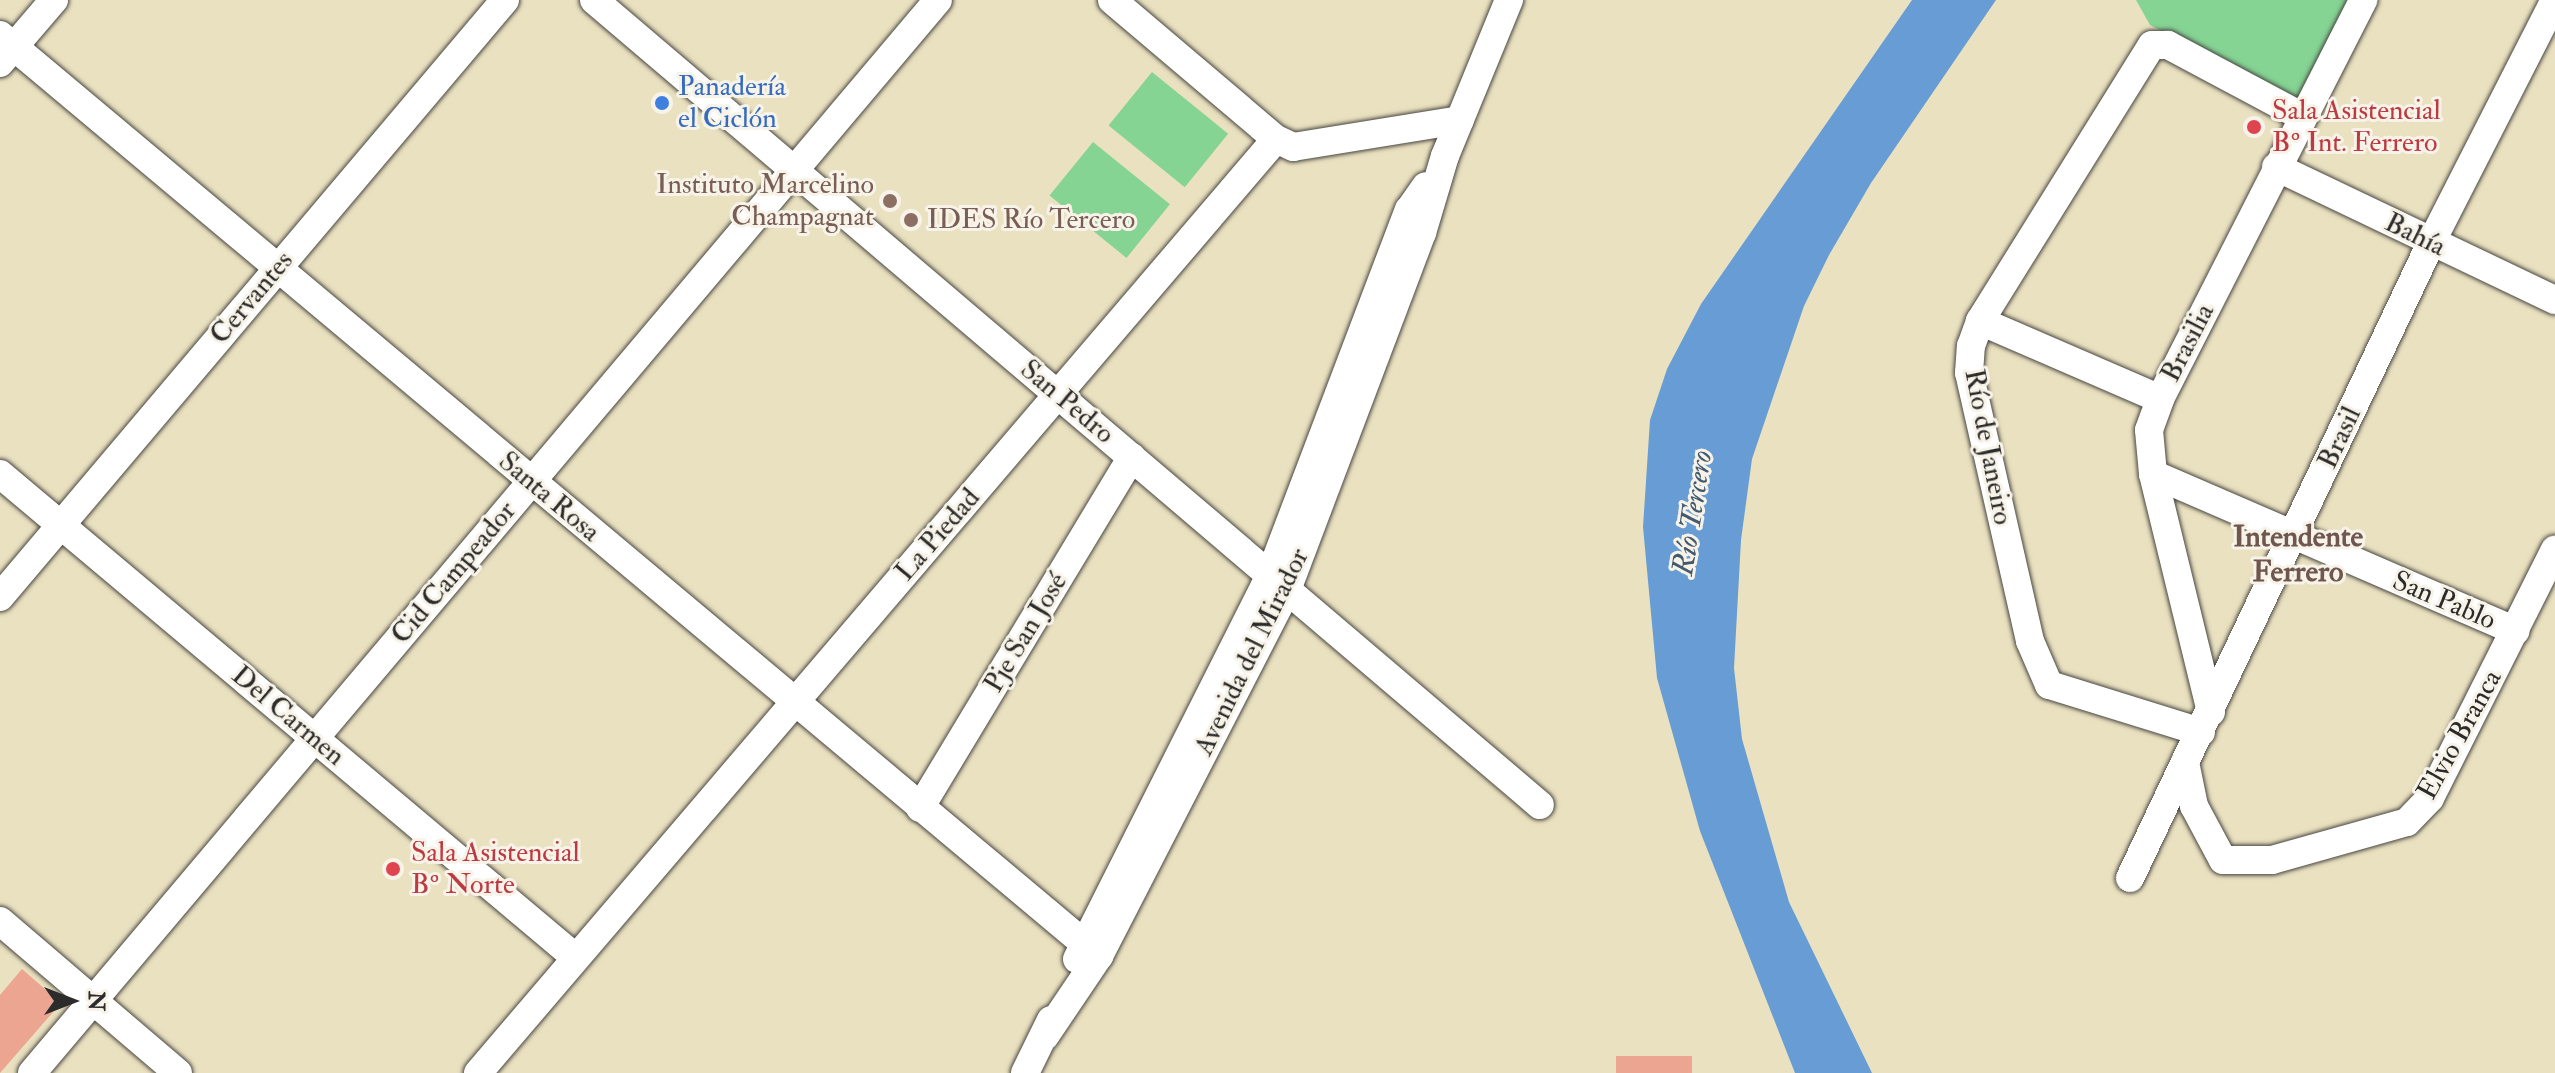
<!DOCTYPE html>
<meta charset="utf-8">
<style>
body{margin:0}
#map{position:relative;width:2555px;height:1073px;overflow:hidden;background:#eae1c0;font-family:"IM FELL Double Pica",serif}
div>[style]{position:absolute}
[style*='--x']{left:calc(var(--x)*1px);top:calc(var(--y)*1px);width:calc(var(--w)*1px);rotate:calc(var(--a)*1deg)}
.green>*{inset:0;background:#85d494;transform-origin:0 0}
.water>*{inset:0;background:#679dd4}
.building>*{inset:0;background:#eca590;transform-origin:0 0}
.roads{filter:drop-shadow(0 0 2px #484641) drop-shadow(0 0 2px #484641)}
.minor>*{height:28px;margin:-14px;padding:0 14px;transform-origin:14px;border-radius:14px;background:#fff}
.dots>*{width:22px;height:22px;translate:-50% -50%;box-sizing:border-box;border:4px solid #f7f3e8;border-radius:50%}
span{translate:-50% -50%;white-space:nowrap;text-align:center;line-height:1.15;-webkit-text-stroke:6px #f7f3e8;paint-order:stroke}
.shop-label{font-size:28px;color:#366cbe}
.left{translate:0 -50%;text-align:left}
.health-label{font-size:28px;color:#be3a42}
.education-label{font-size:28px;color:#785e54}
.right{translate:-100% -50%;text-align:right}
.street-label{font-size:28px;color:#2b2b2b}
.water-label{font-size:30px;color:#43596f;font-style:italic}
.neighbourhood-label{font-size:30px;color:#6f564e;font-weight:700}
.north{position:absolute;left:32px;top:961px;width:80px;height:80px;-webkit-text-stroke:6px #f7f3e8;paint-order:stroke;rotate:90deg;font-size:22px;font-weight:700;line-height:32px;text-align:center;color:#2b2b2b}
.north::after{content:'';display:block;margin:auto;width:28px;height:36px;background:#2b2b2b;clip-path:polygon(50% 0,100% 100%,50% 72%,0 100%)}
</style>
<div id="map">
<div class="green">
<div style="clip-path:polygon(2136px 0,2356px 0,2299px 104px,2150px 25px)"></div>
<div style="left:1152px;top:72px;width:98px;height:69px;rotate:39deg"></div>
<div style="left:1093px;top:142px;width:99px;height:69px;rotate:39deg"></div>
</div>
<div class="water">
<div style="clip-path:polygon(1912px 0,1996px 0,1871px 183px,1829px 255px,1804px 306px,1752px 459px,1741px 540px,1734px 668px,1742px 739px,1789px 902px,1872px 1073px,1795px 1073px,1700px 831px,1657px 678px,1643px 527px,1650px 420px,1667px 369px,1701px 304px)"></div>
</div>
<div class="building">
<div style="clip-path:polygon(22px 969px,61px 1003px,0 1073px,0 995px)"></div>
<div style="left:1616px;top:1056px;width:76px;height:17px"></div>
</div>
<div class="roads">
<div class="minor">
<div style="--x:594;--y:0;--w:1242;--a:40.4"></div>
<div style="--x:1112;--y:0;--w:215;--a:40.3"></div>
<div style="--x:0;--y:35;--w:1434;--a:39.96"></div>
<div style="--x:0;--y:63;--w:83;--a:-49.4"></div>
<div style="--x:2276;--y:167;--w:309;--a:25.5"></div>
<div style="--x:1980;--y:321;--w:196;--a:23.4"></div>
<div style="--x:0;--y:474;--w:752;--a:40.04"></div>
<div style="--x:2153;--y:474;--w:395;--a:23.4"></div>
<div style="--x:0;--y:597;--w:782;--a:-49.77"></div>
<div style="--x:2211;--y:712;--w:245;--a:-103.7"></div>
<div style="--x:2153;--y:474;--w:44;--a:-95.2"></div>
<div style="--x:2149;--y:430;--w:33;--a:-70"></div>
<div style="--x:2160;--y:399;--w:448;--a:-63"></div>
<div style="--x:2201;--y:732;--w:159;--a:-162.8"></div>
<div style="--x:2049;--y:685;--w:48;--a:-113.4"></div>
<div style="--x:2030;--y:641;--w:275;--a:-102.8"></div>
<div style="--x:1969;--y:373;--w:27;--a:-86"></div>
<div style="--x:1971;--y:346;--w:27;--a:-70"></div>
<div style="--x:1980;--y:321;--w:325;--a:-58.1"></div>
<div style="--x:2152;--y:45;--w:16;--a:0"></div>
<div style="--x:2168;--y:45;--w:151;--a:28.1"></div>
<div style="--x:2185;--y:762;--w:45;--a:78.4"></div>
<div style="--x:2194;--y:806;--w:61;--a:61.8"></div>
<div style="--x:2223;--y:860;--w:49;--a:0"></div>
<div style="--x:2272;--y:860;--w:140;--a:-15.7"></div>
<div style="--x:2407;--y:822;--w:33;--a:-46"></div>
<div style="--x:2430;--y:798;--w:278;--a:-63.3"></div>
<div style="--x:920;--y:808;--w:410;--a:-58.9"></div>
<div style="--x:2130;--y:878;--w:703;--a:-64.64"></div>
<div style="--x:2431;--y:243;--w:273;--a:-63"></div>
<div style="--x:0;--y:921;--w:234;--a:40.5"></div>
<div style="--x:1077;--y:959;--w:430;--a:-63.3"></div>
<div style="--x:1270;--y:575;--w:391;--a:-69.2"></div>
<div style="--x:1409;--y:210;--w:29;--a:-55"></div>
<div style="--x:1045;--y:1036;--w:97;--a:-56"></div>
<div style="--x:1099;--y:956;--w:411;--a:-62.8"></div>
<div style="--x:1287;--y:590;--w:382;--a:-69.3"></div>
<div style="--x:1422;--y:233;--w:80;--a:-73.4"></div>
<div style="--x:1445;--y:156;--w:169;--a:-67.7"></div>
<div style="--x:32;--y:1073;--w:1404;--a:-49.82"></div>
<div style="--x:478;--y:1073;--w:1228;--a:-49.49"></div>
<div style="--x:1276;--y:139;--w:19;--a:25"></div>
<div style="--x:1293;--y:147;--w:169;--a:-9.2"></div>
<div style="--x:1025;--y:1073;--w:59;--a:-63.9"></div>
</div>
</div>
<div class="dots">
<div style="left:662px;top:103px;background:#3f7fe0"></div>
<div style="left:2254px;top:127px;background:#e0444e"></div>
<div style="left:890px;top:201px;background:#8d6e63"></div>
<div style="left:911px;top:220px;background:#8d6e63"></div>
<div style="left:393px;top:869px;background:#e0444e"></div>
</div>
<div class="shop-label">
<span class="left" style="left:678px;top:103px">Panadería<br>el Ciclón</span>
</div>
<div class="health-label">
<span class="left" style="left:2272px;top:127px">Sala Asistencial<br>Bº Int. Ferrero</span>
<span class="left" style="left:411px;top:869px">Sala Asistencial<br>Bº Norte</span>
</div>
<div class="education-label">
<span class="right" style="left:874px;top:201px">Instituto Marcelino<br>Champagnat</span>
<span class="left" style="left:927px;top:220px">IDES Río Tercero</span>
</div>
<div class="street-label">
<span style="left:2415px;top:235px;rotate:26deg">Bahía</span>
<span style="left:252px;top:298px;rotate:-50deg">Cervantes</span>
<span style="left:2188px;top:343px;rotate:-63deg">Brasilia</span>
<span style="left:1067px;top:402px;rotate:40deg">San Pedro</span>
<span style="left:2340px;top:438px;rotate:-65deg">Brasil</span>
<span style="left:1988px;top:447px;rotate:79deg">Río de Janeiro</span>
<span style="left:549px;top:497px;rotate:40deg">Santa Rosa</span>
<span style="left:938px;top:535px;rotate:-49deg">La Piedad</span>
<span style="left:454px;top:573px;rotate:-50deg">Cid Campeador</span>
<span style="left:2444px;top:601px;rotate:23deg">San Pablo</span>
<span style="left:1026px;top:633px;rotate:-59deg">Pje San José</span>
<span style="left:1252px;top:652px;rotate:-64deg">Avenida del Mirador</span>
<span style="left:288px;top:716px;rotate:40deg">Del Carmen</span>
<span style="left:2460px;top:735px;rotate:-61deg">Elvio Branca</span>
</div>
<div class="water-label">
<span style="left:1693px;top:513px;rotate:-81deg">Río Tercero</span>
</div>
<div class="neighbourhood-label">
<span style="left:2298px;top:554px">Intendente<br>Ferrero</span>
</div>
<div class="north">N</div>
</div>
